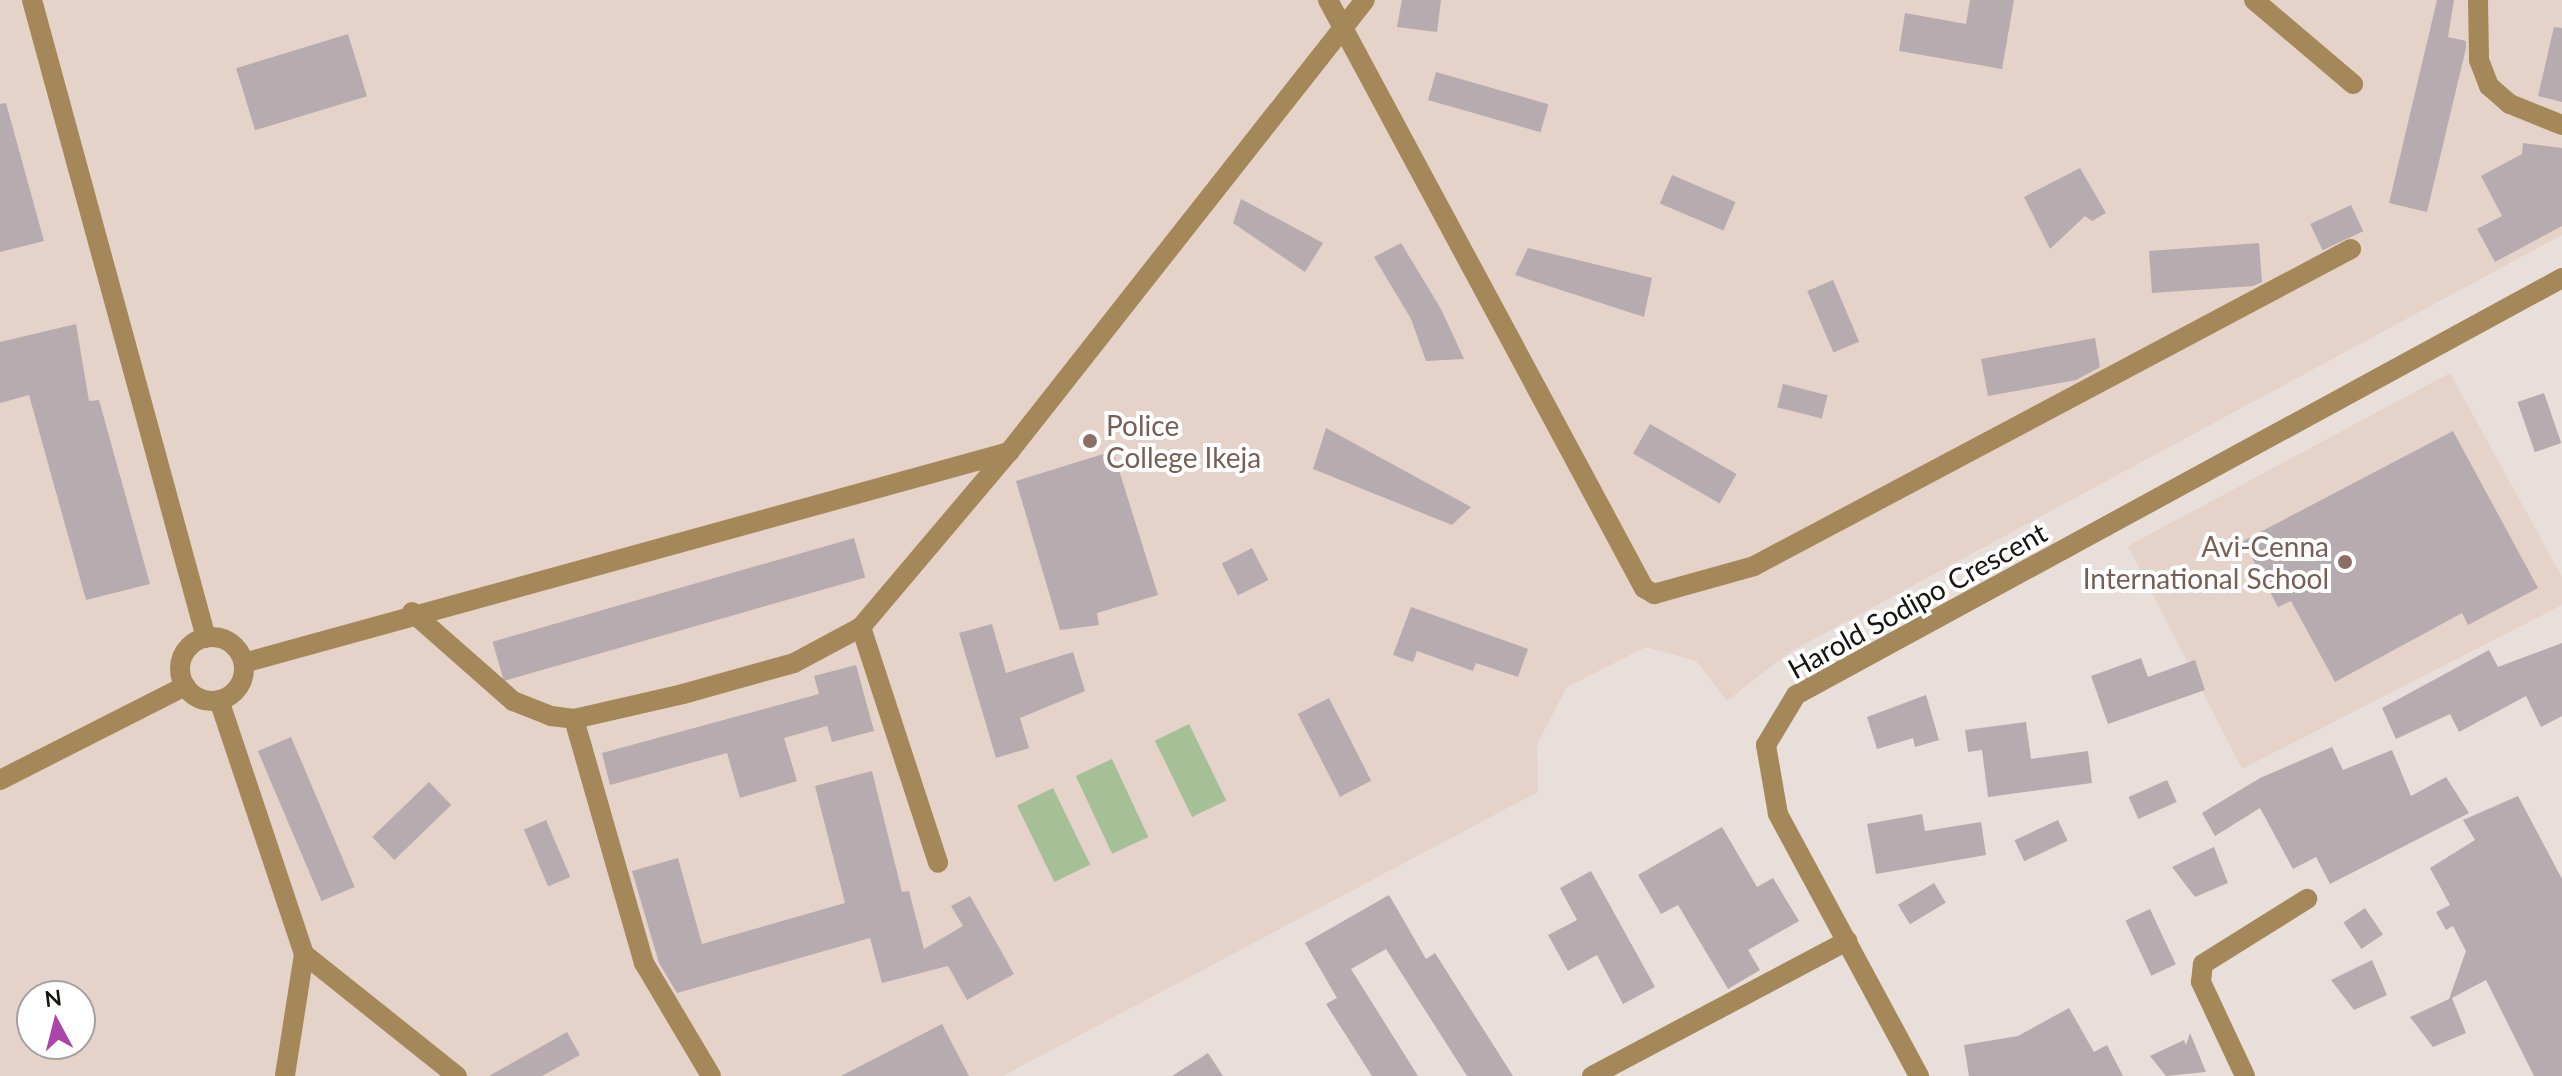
<!DOCTYPE html>
<style>
body{margin:0}
#map{position:relative;width:2562px;height:1076px;overflow:hidden;background:#e9dfda;font-family:Lato,sans-serif}
div>[style]{position:absolute}
[style*='--x']{left:calc(var(--x)*1px);top:calc(var(--y)*1px);width:calc(var(--w)*1px);rotate:calc(var(--a)*1deg)}
.built>*{inset:0;background:#e5d3ca}
.green>*{inset:0;background:#a5bf96;transform-origin:0 0}
.building>*{inset:0;background:#b6abae;transform-origin:0 0}
.minor>*{height:20px;margin:-10px;padding:0 10px;transform-origin:10px;border-radius:10px;background:#a58859}
.minor>.ring{margin:-10px;padding:0;box-sizing:content-box;background:none;border:20px solid #a58859;border-radius:50%}
.dots>*{width:22px;height:22px;translate:-50% -50%;box-sizing:border-box;border:4px solid #fff;border-radius:50%}
span{translate:-50% -50%;white-space:nowrap;text-align:center;line-height:1.15;-webkit-text-stroke:8px #fff;paint-order:stroke}
.education-label{font-size:28px;color:#785e54}
.left{translate:0 -50%;text-align:left}
.right{translate:-100% -50%;text-align:right}
.street-label{font-size:28px;color:#171412}
.north{position:absolute;left:16px;top:980px;width:80px;height:80px;box-sizing:border-box;background:#fff;border:2px solid #a2a1a0;border-radius:50%;rotate:353deg;font-size:22px;font-weight:700;line-height:32px;text-align:center;color:#171412}
.north::after{content:'';display:block;margin:auto;width:28px;height:36px;background:#ac45aa;clip-path:polygon(50% 0,100% 100%,50% 72%,0 100%)}
</style>
<div id="map">
<div class="built">
<div style="clip-path:polygon(evenodd,0 0,2562px 0,2562px 235px,1788px 653px,1727px 701px,1696px 661px,1646px 647px,1567px 687px,1537px 744px,1538px 792px,1003px 1076px,0 1076px,0 0,32px 996px,80px 996px,80px 1044px,32px 1044px,32px 996px)"></div>
<div style="clip-path:polygon(2450px 373px,2562px 577px,2562px 605px,2242px 769px,2128px 546px)"></div>
</div>
<div class="green">
<div style="left:1189px;top:724px;width:85px;height:38px;rotate:64deg"></div>
<div style="left:1112px;top:759px;width:86px;height:40px;rotate:65deg"></div>
<div style="left:1053px;top:788px;width:85px;height:40px;rotate:64deg"></div>
</div>
<div class="building">
<div style="clip-path:polygon(1402px 0,1441px 0,1437px 32px,1397px 27px)"></div>
<div style="clip-path:polygon(1970px 0,2014px 0,2002px 69px,1899px 51px,1905px 13px,1966px 24px)"></div>
<div style="clip-path:polygon(2437px 0,2454px 0,2448px 37px,2466px 41px,2466px 48px,2427px 212px,2389px 203px)"></div>
<div style="clip-path:polygon(2554px 27px,2562px 28px,2562px 102px,2538px 96px)"></div>
<div style="left:348px;top:34px;width:65px;height:117px;rotate:73deg"></div>
<div style="left:1436px;top:72px;width:117px;height:29px;rotate:16deg"></div>
<div style="clip-path:polygon(6px 103px,44px 241px,0 252px,0 104px)"></div>
<div style="clip-path:polygon(2523px 143px,2562px 148px,2562px 226px,2495px 262px,2477px 229px,2502px 216px,2481px 176px,2522px 154px)"></div>
<div style="clip-path:polygon(2080px 168px,2106px 213px,2092px 221px,2085px 216px,2050px 249px,2024px 197px)"></div>
<div style="left:1672px;top:175px;width:69px;height:31px;rotate:23deg"></div>
<div style="clip-path:polygon(1241px 199px,1323px 243px,1305px 272px,1233px 223px)"></div>
<div style="left:2351px;top:205px;width:29px;height:45px;rotate:65deg"></div>
<div style="clip-path:polygon(1401px 243px,1441px 309px,1464px 359px,1426px 361px,1411px 319px,1374px 257px)"></div>
<div style="clip-path:polygon(2259px 243px,2262px 282px,2253px 286px,2152px 293px,2149px 251px)"></div>
<div style="clip-path:polygon(1528px 248px,1652px 278px,1644px 317px,1515px 275px)"></div>
<div style="left:1833px;top:280px;width:67px;height:28px;rotate:67deg"></div>
<div style="clip-path:polygon(76px 324px,89px 401px,99px 400px,150px 584px,86px 600px,29px 395px,0 403px,0 342px)"></div>
<div style="clip-path:polygon(2095px 338px,2100px 367px,2076px 380px,1988px 396px,1981px 359px)"></div>
<div style="left:1783px;top:384px;width:46px;height:24px;rotate:14deg"></div>
<div style="left:2544px;top:393px;width:53px;height:28px;rotate:71deg"></div>
<div style="left:1650px;top:424px;width:100px;height:34px;rotate:30deg"></div>
<div style="clip-path:polygon(1326px 428px,1471px 507px,1452px 525px,1313px 469px)"></div>
<div style="clip-path:polygon(2453px 431px,2538px 588px,2468px 625px,2462px 613px,2335px 682px,2291px 601px,2278px 607px,2243px 541px)"></div>
<div style="clip-path:polygon(1113px 451px,1158px 595px,1097px 613px,1099px 625px,1060px 630px,1016px 481px)"></div>
<div style="left:854px;top:538px;width:41px;height:376px;rotate:74deg"></div>
<div style="left:1252px;top:548px;width:36px;height:34px;rotate:63deg"></div>
<div style="clip-path:polygon(1411px 607px,1528px 649px,1518px 677px,1476px 663px,1473px 671px,1417px 651px,1413px 662px,1393px 655px)"></div>
<div style="clip-path:polygon(992px 624px,1006px 673px,1073px 652px,1085px 691px,1020px 718px,1029px 748px,996px 758px,959px 633px)"></div>
<div style="clip-path:polygon(2562px 643px,2562px 716px,2541px 727px,2526px 696px,2459px 732px,2450px 714px,2396px 739px,2382px 708px,2489px 650px,2498px 667px)"></div>
<div style="clip-path:polygon(2141px 658px,2148px 677px,2195px 660px,2205px 690px,2108px 724px,2091px 676px)"></div>
<div style="clip-path:polygon(856px 665px,874px 731px,832px 742px,827px 726px,784px 738px,797px 781px,740px 798px,727px 753px,610px 785px,602px 753px,819px 694px,814px 676px)"></div>
<div style="clip-path:polygon(1926px 695px,1939px 740px,1915px 747px,1913px 738px,1877px 749px,1867px 717px)"></div>
<div style="left:1329px;top:698px;width:93px;height:35px;rotate:63deg"></div>
<div style="clip-path:polygon(2026px 722px,2031px 759px,2088px 751px,2092px 783px,1988px 797px,1982px 750px,1968px 752px,1965px 730px)"></div>
<div style="left:291px;top:737px;width:163px;height:36px;rotate:67deg"></div>
<div style="clip-path:polygon(2332px 747px,2343px 770px,2392px 750px,2411px 796px,2446px 777px,2469px 813px,2330px 884px,2316px 857px,2293px 869px,2260px 808px,2215px 836px,2202px 813px,2260px 778px)"></div>
<div style="clip-path:polygon(872px 771px,902px 892px,909px 891px,924px 949px,963px 926px,951px 906px,970px 896px,1014px 974px,967px 1000px,948px 966px,882px 983px,870px 938px,677px 993px,659px 963px,632px 871px,678px 858px,702px 944px,845px 903px,815px 786px)"></div>
<div style="left:2167px;top:780px;width:24px;height:42px;rotate:66deg"></div>
<div style="left:429px;top:782px;width:32px;height:79px;rotate:46deg"></div>
<div style="clip-path:polygon(2518px 796px,2562px 879px,2562px 1076px,2534px 1076px,2486px 980px,2452px 998px,2466px 1033px,2433px 1047px,2410px 1017px,2449px 999px,2466px 951px,2453px 926px,2446px 930px,2436px 912px,2450px 905px,2430px 868px,2475px 840px,2463px 820px)"></div>
<div style="clip-path:polygon(1922px 814px,1925px 831px,1981px 822px,1986px 855px,1876px 874px,1867px 824px)"></div>
<div style="left:546px;top:820px;width:62px;height:24px;rotate:67deg"></div>
<div style="left:2058px;top:820px;width:23px;height:48px;rotate:65deg"></div>
<div style="clip-path:polygon(1722px 827px,1757px 887px,1773px 878px,1799px 921px,1748px 950px,1760px 970px,1728px 989px,1678px 905px,1661px 914px,1638px 875px)"></div>
<div style="clip-path:polygon(2214px 847px,2228px 883px,2195px 897px,2172px 867px)"></div>
<div style="clip-path:polygon(1591px 871px,1655px 987px,1623px 1004px,1597px 955px,1568px 971px,1548px 935px,1577px 920px,1560px 888px)"></div>
<div style="left:1934px;top:883px;width:23px;height:42px;rotate:59deg"></div>
<div style="clip-path:polygon(1389px 895px,1426px 959px,1435px 953px,1513px 1076px,1467px 1076px,1386px 949px,1351px 969px,1418px 1076px,1372px 1076px,1326px 1004px,1337px 998px,1305px 943px)"></div>
<div style="left:2365px;top:908px;width:32px;height:26px;rotate:56deg"></div>
<div style="left:2150px;top:909px;width:61px;height:27px;rotate:65deg"></div>
<div style="clip-path:polygon(2372px 960px,2387px 995px,2354px 1010px,2331px 980px)"></div>
<div style="clip-path:polygon(2069px 1008px,2094px 1052px,2107px 1045px,2123px 1076px,1969px 1076px,1964px 1045px,2018px 1036px)"></div>
<div style="clip-path:polygon(942px 1024px,969px 1076px,841px 1076px)"></div>
<div style="clip-path:polygon(567px 1032px,580px 1055px,542px 1076px,489px 1076px)"></div>
<div style="clip-path:polygon(2190px 1033px,2206px 1072px,2166px 1076px,2150px 1056px,2184px 1040px,2186px 1045px)"></div>
<div style="clip-path:polygon(1208px 1053px,1223px 1076px,1172px 1076px)"></div>
</div>
<div class="minor">
<div style="--x:32;--y:0;--w:661;--a:74.74"></div>
<div style="--x:1328;--y:0;--w:668;--a:61.75"></div>
<div style="--x:1644;--y:588;--w:12;--a:31"></div>
<div style="--x:1654;--y:594;--w:104;--a:-15.6"></div>
<div style="--x:1754;--y:566;--w:676;--a:-27.97"></div>
<div style="--x:2254;--y:0;--w:130;--a:40.3"></div>
<div style="--x:2478;--y:0;--w:60;--a:89"></div>
<div style="--x:2479;--y:60;--w:28;--a:69"></div>
<div style="--x:2489;--y:86;--w:28;--a:41"></div>
<div style="--x:2510;--y:104;--w:56;--a:22"></div>
<div style="--x:412;--y:612;--w:135;--a:41.4"></div>
<div style="--x:513;--y:701;--w:41;--a:21.5"></div>
<div style="--x:551;--y:716;--w:23;--a:7"></div>
<div style="--x:574;--y:719;--w:112;--a:-12.9"></div>
<div style="--x:683;--y:694;--w:115;--a:-15.6"></div>
<div style="--x:794;--y:663;--w:76;--a:-28.2"></div>
<div style="--x:861;--y:627;--w:229;--a:-49.8"></div>
<div style="--x:861;--y:627;--w:248;--a:71.9"></div>
<div class="ring" style="left:180px;top:637px;width:44px;height:44px"></div>
<div style="--x:244;--y:663;--w:794;--a:-15.42"></div>
<div style="--x:1009;--y:452;--w:575;--a:-51.78"></div>
<div style="--x:219;--y:700;--w:268;--a:71.5"></div>
<div style="--x:304;--y:954;--w:123;--a:98.9"></div>
<div style="--x:574;--y:719;--w:254;--a:74"></div>
<div style="--x:644;--y:963;--w:131;--a:59.3"></div>
<div style="--x:0;--y:780;--w:208;--a:-26.9"></div>
<div style="--x:304;--y:954;--w:196;--a:38.6"></div>
<div style="--x:1592;--y:1076;--w:289;--a:-27.9"></div>
<div style="--x:1919;--y:1076;--w:298;--a:-118.3"></div>
<div style="--x:1778;--y:814;--w:70;--a:-99.9"></div>
<div style="--x:1766;--y:745;--w:58;--a:-59"></div>
<div style="--x:1796;--y:695;--w:872;--a:-28.56"></div>
<div style="--x:2245;--y:1076;--w:104;--a:-115.1"></div>
<div style="--x:2201;--y:982;--w:18;--a:-84"></div>
<div style="--x:2203;--y:964;--w:123;--a:-32"></div>
</div>
<div class="dots">
<div style="left:1090px;top:441px;background:#8d6e63"></div>
<div style="left:2345px;top:562px;background:#8d6e63"></div>
</div>
<div class="education-label">
<span class="left" style="left:1106px;top:441px">Police<br>College Ikeja</span>
<span class="right" style="left:2329px;top:562px">Avi-Cenna<br>International School</span>
</div>
<div class="street-label">
<span style="left:1917px;top:600px;rotate:-29deg">Harold Sodipo Crescent</span>
</div>
<div class="north">N</div>
</div>
